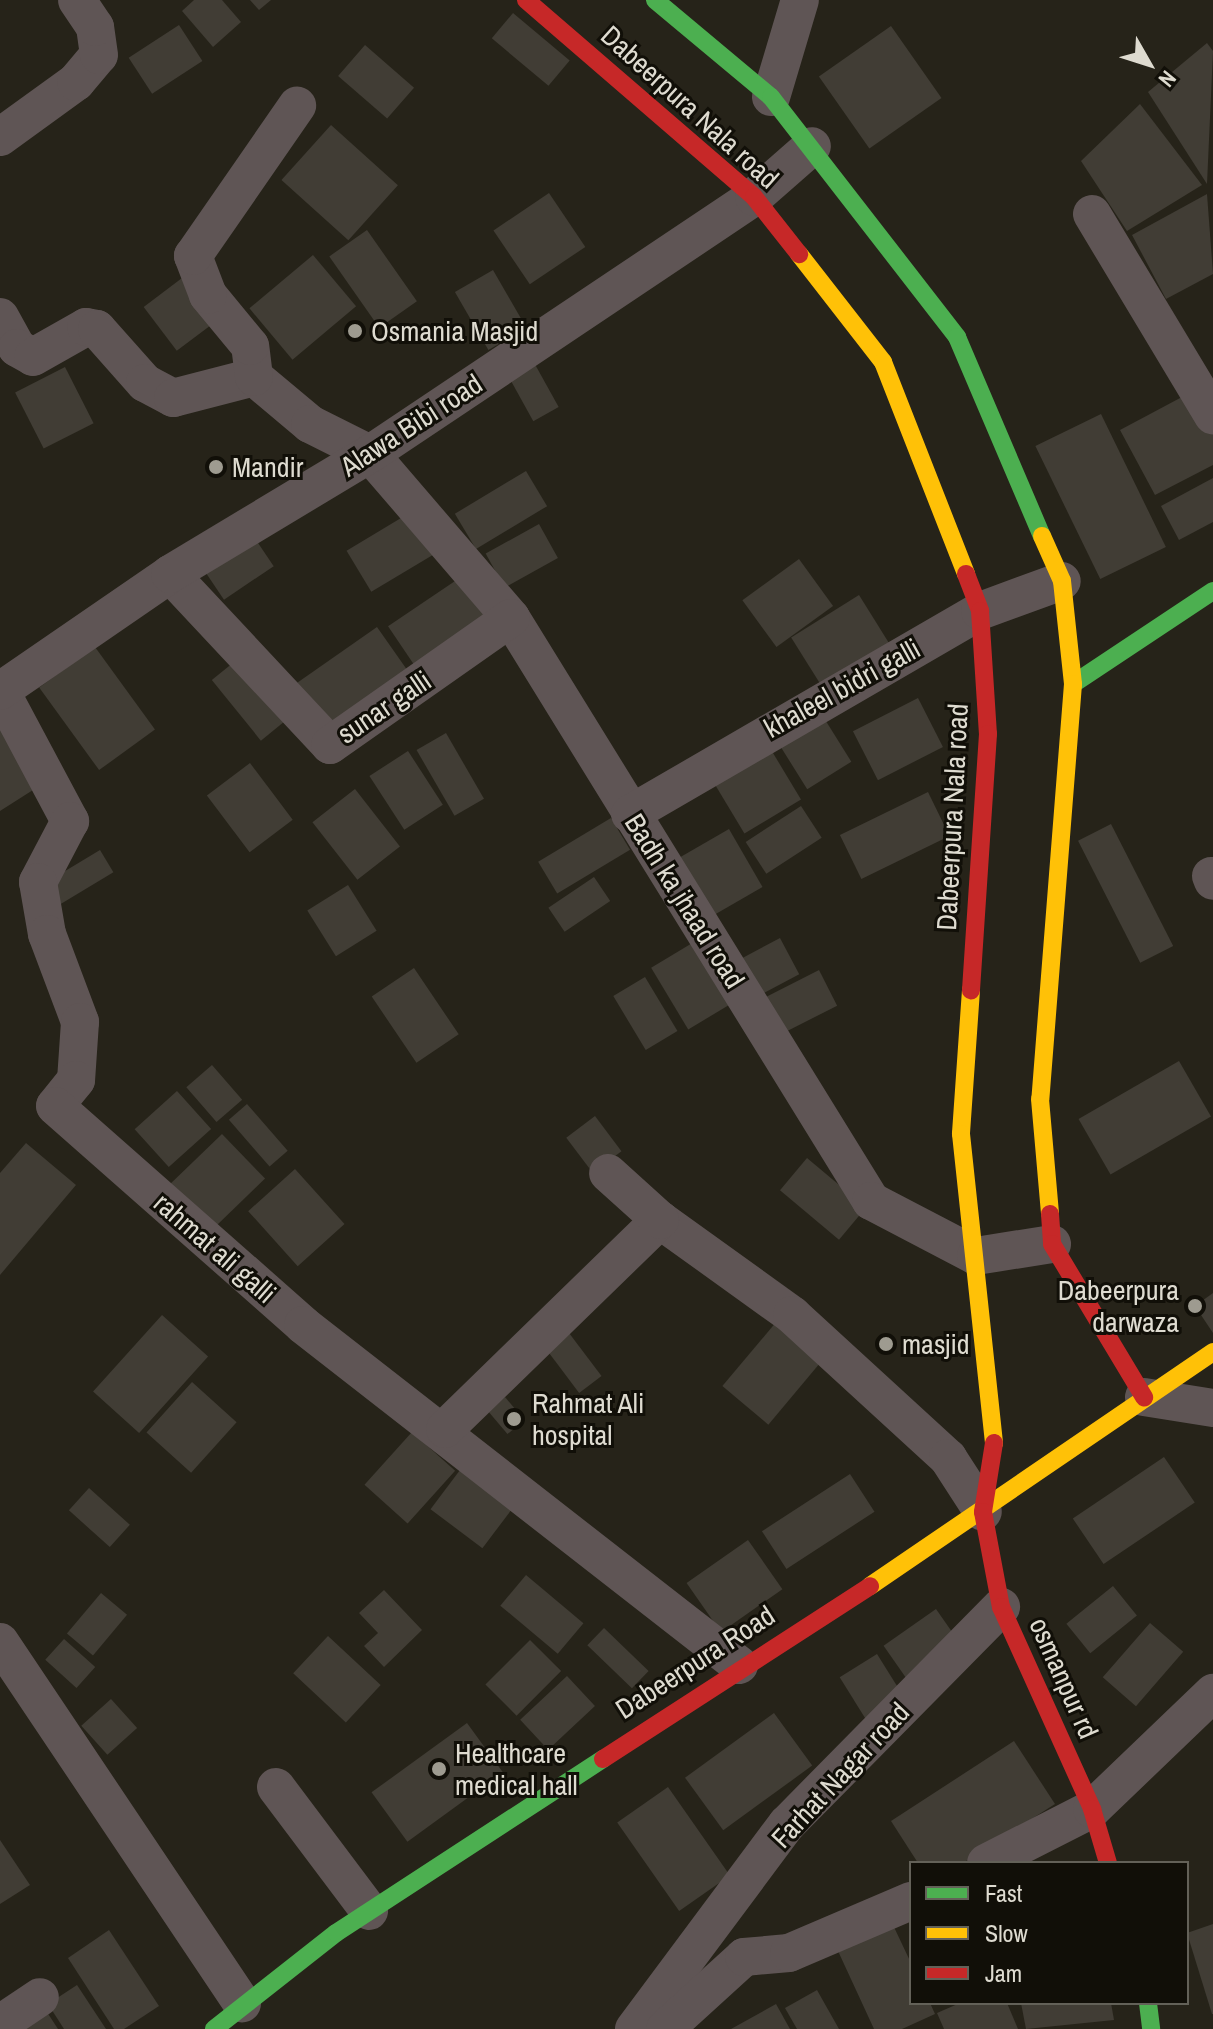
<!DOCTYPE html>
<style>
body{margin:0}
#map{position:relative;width:1213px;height:2029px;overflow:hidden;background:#262319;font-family:"Archivo Narrow",sans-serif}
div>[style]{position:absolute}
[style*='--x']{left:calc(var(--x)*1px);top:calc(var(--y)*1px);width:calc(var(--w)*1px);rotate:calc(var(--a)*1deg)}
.building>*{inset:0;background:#413d35;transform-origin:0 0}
.street>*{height:38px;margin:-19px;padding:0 19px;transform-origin:19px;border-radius:19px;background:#5f5555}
.fast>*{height:18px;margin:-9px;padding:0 9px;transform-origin:9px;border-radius:9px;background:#4caf50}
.slow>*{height:18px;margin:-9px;padding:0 9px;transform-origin:9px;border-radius:9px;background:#ffc107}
.jam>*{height:18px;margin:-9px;padding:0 9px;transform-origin:9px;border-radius:9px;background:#c62828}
.dots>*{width:22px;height:22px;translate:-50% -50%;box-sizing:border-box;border:4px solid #110f08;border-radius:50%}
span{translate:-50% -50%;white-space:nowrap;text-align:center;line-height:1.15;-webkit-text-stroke:6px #110f08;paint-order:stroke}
.street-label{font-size:28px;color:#dedbd0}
.poi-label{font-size:28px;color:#dedbd0}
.left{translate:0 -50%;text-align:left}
.right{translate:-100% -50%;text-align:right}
.legend{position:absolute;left:909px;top:1861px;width:280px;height:144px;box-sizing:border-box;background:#110f08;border:2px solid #636158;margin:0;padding:10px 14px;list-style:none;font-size:24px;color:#dedbd0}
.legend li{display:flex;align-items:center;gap:16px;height:40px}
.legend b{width:40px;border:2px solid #636158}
.north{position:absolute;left:1109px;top:24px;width:80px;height:80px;-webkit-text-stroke:6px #110f08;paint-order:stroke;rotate:129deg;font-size:22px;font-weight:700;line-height:32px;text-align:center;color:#dedbd0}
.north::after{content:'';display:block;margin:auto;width:28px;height:36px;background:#dedbd0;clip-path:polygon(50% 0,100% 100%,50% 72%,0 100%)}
</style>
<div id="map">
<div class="building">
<div style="clip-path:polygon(194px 0,222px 0,241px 22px,213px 47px,182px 11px)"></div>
<div style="clip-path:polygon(250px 0,271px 0,259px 10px)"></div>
<div style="left:513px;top:13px;width:74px;height:33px;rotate:40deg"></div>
<div style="left:179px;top:25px;width:43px;height:60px;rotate:57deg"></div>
<div style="left:891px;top:26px;width:88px;height:88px;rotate:55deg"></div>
<div style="clip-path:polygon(1207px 43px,1213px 51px,1207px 184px,1148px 92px)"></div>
<div style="left:365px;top:45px;width:65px;height:41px;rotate:41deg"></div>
<div style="clip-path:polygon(1140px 104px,1202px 185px,1127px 231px,1081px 161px)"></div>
<div style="left:331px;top:125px;width:90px;height:74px;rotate:42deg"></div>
<div style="left:549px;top:193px;width:65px;height:67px;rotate:56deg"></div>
<div style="clip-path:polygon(1207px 194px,1213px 274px,1166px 299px,1132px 235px)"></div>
<div style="left:367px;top:230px;width:87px;height:46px;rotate:55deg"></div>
<div style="left:313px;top:255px;width:67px;height:83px;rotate:50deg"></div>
<div style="left:493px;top:270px;width:67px;height:44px;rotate:60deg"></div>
<div style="left:186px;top:275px;width:55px;height:53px;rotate:53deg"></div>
<div style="left:532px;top:359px;width:55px;height:29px;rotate:61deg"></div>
<div style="left:65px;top:367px;width:63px;height:56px;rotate:63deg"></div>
<div style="clip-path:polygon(1197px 389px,1213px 419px,1213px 465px,1155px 495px,1120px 430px)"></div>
<div style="left:1101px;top:414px;width:148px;height:73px;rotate:64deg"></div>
<div style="left:526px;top:471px;width:41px;height:83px;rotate:59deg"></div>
<div style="clip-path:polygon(1213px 478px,1213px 522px,1179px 540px,1161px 506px)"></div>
<div style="left:416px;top:509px;width:48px;height:81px;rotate:59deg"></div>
<div style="left:539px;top:524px;width:39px;height:61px;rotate:61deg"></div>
<div style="left:248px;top:528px;width:46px;height:60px;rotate:56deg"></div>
<div style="left:799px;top:559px;width:58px;height:70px;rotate:54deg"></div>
<div style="left:461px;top:577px;width:58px;height:88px;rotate:56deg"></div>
<div style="left:859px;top:595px;width:58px;height:80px;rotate:58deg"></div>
<div style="left:377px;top:627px;width:56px;height:100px;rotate:55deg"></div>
<div style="left:95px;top:647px;width:102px;height:69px;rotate:54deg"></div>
<div style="left:239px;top:658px;width:78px;height:35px;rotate:51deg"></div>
<div style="left:918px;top:698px;width:55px;height:73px;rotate:63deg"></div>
<div style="left:819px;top:710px;width:61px;height:52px;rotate:58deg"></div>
<div style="clip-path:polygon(0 719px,44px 783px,0 811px)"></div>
<div style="left:446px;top:733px;width:76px;height:34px;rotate:60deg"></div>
<div style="left:767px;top:743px;width:66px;height:66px;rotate:59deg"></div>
<div style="left:408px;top:751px;width:64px;height:46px;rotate:57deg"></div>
<div style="left:250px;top:763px;width:71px;height:54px;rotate:53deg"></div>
<div style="left:355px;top:789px;width:73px;height:54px;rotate:52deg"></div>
<div style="left:928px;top:792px;width:49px;height:98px;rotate:64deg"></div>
<div style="left:801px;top:806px;width:38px;height:66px;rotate:57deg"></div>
<div style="left:611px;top:818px;width:37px;height:85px;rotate:59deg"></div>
<div style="left:1111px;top:824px;width:137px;height:37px;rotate:63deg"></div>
<div style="left:729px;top:829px;width:67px;height:64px;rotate:60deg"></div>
<div style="left:100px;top:850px;width:26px;height:61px;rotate:59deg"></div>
<div style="left:594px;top:877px;width:29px;height:55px;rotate:56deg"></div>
<div style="left:348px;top:885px;width:54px;height:48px;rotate:58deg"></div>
<div style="left:780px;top:938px;width:41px;height:51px;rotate:62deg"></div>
<div style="left:694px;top:942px;width:72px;height:50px;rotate:59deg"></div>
<div style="left:414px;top:968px;width:80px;height:51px;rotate:56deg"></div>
<div style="left:819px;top:970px;width:40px;height:67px;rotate:63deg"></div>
<div style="left:645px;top:977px;width:63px;height:37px;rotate:59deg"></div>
<div style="left:1179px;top:1061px;width:64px;height:116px;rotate:60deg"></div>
<div style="left:212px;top:1065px;width:46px;height:34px;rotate:49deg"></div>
<div style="left:177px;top:1091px;width:51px;height:57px;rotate:48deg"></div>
<div style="left:247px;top:1104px;width:62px;height:24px;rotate:49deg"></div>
<div style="left:595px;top:1116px;width:44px;height:36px;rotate:53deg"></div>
<div style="left:222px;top:1134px;width:62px;height:80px;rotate:46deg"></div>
<div style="clip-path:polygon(26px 1143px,76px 1185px,0 1275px,0 1173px)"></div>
<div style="left:807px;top:1158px;width:77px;height:42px;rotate:40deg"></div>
<div style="left:295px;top:1169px;width:74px;height:63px;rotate:48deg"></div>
<div style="clip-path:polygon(1213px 1293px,1213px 1333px,1195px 1306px)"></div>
<div style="left:162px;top:1315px;width:62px;height:103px;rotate:42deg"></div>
<div style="left:777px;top:1321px;width:60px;height:85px;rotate:40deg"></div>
<div style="left:566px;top:1329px;width:59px;height:28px;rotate:53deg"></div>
<div style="left:192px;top:1382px;width:60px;height:68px;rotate:42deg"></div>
<div style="left:505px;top:1397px;width:30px;height:22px;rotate:50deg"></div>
<div style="left:412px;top:1432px;width:58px;height:71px;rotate:42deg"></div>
<div style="left:1164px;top:1457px;width:55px;height:110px;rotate:56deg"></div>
<div style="left:463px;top:1466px;width:65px;height:54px;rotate:37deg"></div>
<div style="left:850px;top:1474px;width:45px;height:105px;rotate:57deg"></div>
<div style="left:89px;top:1488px;width:55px;height:30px;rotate:42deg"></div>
<div style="left:748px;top:1540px;width:60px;height:75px;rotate:55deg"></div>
<div style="left:526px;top:1575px;width:75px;height:40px;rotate:40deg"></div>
<div style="left:1113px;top:1586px;width:38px;height:60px;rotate:51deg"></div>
<div style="clip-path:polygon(384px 1590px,422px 1630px,384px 1667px,364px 1646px,378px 1633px,359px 1613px)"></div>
<div style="left:101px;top:1593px;width:34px;height:53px;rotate:40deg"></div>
<div style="left:936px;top:1609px;width:39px;height:64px;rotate:55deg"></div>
<div style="left:1150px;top:1623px;width:44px;height:72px;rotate:41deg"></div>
<div style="left:604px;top:1628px;width:62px;height:24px;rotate:44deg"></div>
<div style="left:328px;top:1636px;width:72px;height:51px;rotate:43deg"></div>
<div style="left:64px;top:1639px;width:42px;height:28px;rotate:42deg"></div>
<div style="left:530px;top:1640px;width:44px;height:63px;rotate:45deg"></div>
<div style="left:877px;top:1654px;width:52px;height:44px;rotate:58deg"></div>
<div style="left:567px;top:1676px;width:41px;height:64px;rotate:47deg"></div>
<div style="left:111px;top:1699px;width:39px;height:40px;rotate:48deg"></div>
<div style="left:774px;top:1713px;width:65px;height:110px;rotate:54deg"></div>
<div style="left:467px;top:1723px;width:61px;height:118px;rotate:54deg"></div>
<div style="clip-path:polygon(1014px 1741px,1055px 1804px,963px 1863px,918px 1863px,891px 1821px)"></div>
<div style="left:668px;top:1787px;width:108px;height:62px;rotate:55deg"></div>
<div style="clip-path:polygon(0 1840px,30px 1885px,0 1904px)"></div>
<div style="clip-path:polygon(1213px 1924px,1213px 2014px,1212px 2014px,1187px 1933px)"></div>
<div style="clip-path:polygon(893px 1925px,911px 1963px,911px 2003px,930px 2003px,935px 2014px,902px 2029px,874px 2029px,838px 1951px)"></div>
<div style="clip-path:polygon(109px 1930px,159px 2006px,124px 2029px,114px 2029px,68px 1958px)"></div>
<div style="clip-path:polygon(77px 1985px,106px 2029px,64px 2029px,48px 2004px)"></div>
<div style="clip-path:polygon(817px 1990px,839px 2029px,797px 2029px,785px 2008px)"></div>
<div style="clip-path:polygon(960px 2003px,1007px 2003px,1018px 2029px,944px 2029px,937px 2013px)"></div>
<div style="clip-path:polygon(1021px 2003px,1111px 2003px,1114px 2020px,1026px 2029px)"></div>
<div style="clip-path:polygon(776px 2004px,790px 2029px,731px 2029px)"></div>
<div style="clip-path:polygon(43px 2006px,58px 2029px,8px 2029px)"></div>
</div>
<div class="street">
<div style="--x:771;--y:97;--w:101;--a:-73.4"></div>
<div style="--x:0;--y:137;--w:94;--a:-35.9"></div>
<div style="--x:76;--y:82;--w:35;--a:-50"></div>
<div style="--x:99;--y:55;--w:28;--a:-98"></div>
<div style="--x:95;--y:27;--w:32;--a:-124"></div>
<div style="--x:1092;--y:214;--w:235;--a:59"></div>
<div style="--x:0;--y:317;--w:35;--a:61"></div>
<div style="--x:17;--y:348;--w:18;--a:29"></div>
<div style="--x:33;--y:357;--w:61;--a:-29.5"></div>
<div style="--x:86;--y:327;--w:11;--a:10"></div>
<div style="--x:97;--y:329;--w:72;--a:48.4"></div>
<div style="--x:145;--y:383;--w:32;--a:28"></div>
<div style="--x:173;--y:398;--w:84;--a:-14.5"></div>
<div style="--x:254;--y:377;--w:73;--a:40"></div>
<div style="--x:310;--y:424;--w:67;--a:26.6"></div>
<div style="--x:370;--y:454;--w:216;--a:49.3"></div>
<div style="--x:511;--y:618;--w:685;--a:58.3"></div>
<div style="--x:871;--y:1201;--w:119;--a:27.6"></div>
<div style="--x:976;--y:1256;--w:77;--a:-9"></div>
<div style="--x:254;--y:377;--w:31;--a:-97"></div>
<div style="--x:250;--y:346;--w:66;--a:-129.5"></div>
<div style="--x:208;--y:295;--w:42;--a:-111"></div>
<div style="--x:193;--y:256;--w:183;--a:-55.3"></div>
<div style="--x:170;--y:574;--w:234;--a:46.9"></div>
<div style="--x:330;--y:745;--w:221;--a:-35.1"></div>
<div style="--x:0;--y:690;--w:149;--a:61.9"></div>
<div style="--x:70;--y:821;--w:69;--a:117.7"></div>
<div style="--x:38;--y:882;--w:53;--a:80.2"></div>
<div style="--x:47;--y:934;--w:94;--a:69.4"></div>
<div style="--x:80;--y:1022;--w:58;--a:93.9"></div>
<div style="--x:76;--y:1080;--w:33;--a:129"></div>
<div style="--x:55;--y:1106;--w:331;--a:41.4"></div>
<div style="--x:303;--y:1325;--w:553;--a:37.95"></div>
<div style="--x:0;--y:691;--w:206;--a:-34.5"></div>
<div style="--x:170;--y:574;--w:233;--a:-31"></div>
<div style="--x:370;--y:454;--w:462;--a:-33.8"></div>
<div style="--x:754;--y:197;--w:77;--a:-41.3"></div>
<div style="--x:630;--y:814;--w:405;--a:-30.1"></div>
<div style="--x:980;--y:611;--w:87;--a:-20.1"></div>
<div style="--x:1211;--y:876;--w:5;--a:68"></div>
<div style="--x:660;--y:1220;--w:163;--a:35.7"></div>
<div style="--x:792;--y:1315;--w:212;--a:42.5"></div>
<div style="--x:948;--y:1458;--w:64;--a:57.1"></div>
<div style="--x:1144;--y:1397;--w:70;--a:9.1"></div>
<div style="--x:445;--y:1429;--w:300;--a:-44.2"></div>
<div style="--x:660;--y:1220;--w:70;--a:-137.9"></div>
<div style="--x:0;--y:1642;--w:435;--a:56.2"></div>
<div style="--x:276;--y:1787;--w:155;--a:53.1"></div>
<div style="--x:986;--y:1863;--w:119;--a:-27"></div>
<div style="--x:1092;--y:1809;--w:168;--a:-43.8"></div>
<div style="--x:0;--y:2024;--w:48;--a:-34"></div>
<div style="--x:634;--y:2029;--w:256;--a:-53.3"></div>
<div style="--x:787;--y:1824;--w:305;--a:-45.4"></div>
<div style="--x:665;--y:2029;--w:107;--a:-42.3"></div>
<div style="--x:744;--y:1957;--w:45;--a:-5.1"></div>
<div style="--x:789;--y:1953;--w:133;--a:-23.1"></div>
</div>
<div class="fast">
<div style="--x:655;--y:0;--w:151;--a:39.9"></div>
<div style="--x:771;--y:97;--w:304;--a:52.2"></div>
<div style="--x:957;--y:337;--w:216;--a:66.9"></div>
<div style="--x:1073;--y:684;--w:168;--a:-33.6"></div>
<div style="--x:1148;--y:2003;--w:26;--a:83"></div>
<div style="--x:214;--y:2029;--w:155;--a:-38.2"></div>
<div style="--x:336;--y:1933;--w:319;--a:-33.1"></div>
</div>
<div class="slow">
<div style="--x:799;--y:254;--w:137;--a:52.1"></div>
<div style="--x:883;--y:362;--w:228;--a:68.6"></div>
<div style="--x:1042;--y:536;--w:49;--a:66"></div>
<div style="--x:1062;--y:581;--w:104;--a:83.9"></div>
<div style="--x:1073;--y:684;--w:416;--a:94.5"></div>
<div style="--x:1040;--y:1099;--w:115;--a:85"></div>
<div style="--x:971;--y:990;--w:144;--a:94"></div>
<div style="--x:961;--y:1134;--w:311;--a:83.9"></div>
<div style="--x:870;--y:1586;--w:415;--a:-34.3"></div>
</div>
<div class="jam">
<div style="--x:526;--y:0;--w:301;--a:40.8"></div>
<div style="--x:754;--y:197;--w:73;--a:51.7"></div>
<div style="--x:966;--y:574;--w:40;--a:69"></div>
<div style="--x:980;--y:611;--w:123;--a:86.3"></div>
<div style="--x:988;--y:734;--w:257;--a:93.8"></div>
<div style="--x:1050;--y:1214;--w:30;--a:86"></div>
<div style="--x:1052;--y:1244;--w:179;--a:59"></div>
<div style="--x:994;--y:1443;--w:70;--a:99.1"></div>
<div style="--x:983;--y:1512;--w:97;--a:79.3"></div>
<div style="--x:1001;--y:1607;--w:222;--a:65.7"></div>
<div style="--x:1092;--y:1809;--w:56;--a:73.5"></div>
<div style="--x:603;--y:1759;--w:318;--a:-32.9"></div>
</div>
<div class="dots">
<div style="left:355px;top:331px;background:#9e9b90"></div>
<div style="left:216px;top:467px;background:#9e9b90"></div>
<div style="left:1195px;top:1306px;background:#9e9b90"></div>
<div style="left:886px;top:1344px;background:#9e9b90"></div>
<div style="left:514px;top:1419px;background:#9e9b90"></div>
<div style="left:439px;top:1769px;background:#9e9b90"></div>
</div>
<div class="street-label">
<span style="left:690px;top:107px;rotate:42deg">Dabeerpura Nala road</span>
<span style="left:411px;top:425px;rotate:-33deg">Alawa Bibi road</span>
<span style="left:842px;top:688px;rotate:-29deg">khaleel bidri galli</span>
<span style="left:384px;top:707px;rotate:-34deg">sunar galli</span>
<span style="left:952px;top:817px;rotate:-87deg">Dabeerpura Nala road</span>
<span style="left:685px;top:901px;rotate:58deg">Badh ka jhaad road</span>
<span style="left:215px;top:1248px;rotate:41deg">rahmat ali galli</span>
<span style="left:695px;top:1662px;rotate:-33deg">Dabeerpura Road</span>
<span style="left:1064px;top:1678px;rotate:66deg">osmanpur rd</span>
<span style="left:840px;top:1775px;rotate:-47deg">Farhat Nagar road</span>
</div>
<div class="poi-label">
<span class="left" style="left:371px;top:331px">Osmania Masjid</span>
<span class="left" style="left:232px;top:467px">Mandir</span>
<span class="right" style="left:1179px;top:1306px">Dabeerpura<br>darwaza</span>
<span class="left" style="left:902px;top:1344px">masjid</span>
<span class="left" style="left:532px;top:1419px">Rahmat Ali<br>hospital</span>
<span class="left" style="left:455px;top:1769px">Healthcare<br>medical hall</span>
</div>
<ul class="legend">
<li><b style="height:10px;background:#4caf50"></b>Fast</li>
<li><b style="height:10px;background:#ffc107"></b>Slow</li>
<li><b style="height:10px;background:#c62828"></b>Jam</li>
</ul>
<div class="north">N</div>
</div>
